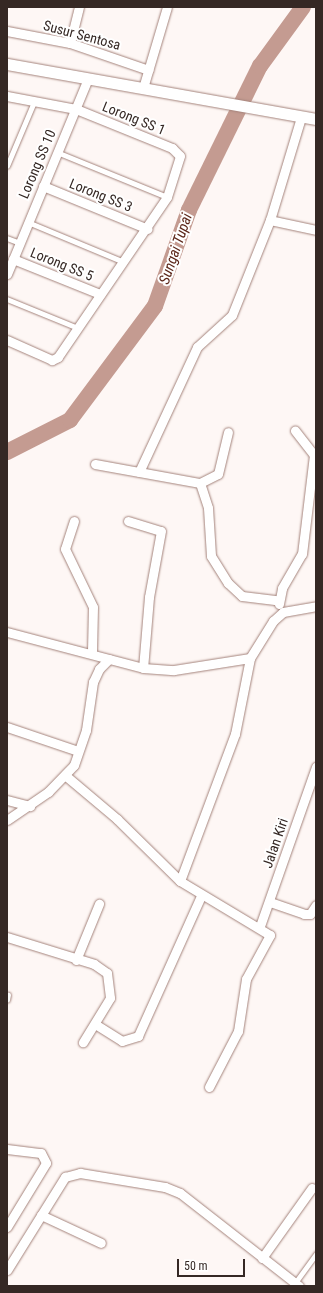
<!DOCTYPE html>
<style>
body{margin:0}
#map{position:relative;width:323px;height:1293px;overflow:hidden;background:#fef7f5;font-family:"Roboto Condensed",sans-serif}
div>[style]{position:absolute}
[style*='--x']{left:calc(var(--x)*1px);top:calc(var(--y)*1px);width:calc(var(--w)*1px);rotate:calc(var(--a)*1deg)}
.river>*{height:16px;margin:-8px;padding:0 8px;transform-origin:8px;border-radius:8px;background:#c49b91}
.roads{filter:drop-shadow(0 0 1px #a4837b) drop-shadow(0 0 1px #a4837b)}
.service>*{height:4.5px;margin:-2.25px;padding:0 2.25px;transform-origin:2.25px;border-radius:2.25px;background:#fff}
.minor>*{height:9px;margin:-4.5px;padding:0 4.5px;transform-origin:4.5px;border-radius:4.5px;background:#fff}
.tertiary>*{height:11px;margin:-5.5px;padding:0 5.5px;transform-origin:5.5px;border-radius:5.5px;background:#fff}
span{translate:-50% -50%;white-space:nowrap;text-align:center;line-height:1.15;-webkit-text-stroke:4px #fff;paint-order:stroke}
.street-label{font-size:14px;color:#352824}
.water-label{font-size:15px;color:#5c271a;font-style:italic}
.frame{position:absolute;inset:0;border:8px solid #352824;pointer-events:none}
.scale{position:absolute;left:177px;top:1259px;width:68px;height:18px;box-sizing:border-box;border:2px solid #352824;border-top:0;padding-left:5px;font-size:12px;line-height:14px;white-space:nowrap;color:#352824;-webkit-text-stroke:3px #fff;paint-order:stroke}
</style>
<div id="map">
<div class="river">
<div style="--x:7;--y:452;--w:71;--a:-26.9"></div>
<div style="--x:70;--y:420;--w:142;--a:-53.3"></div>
<div style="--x:155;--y:306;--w:102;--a:-70.5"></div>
<div style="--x:189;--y:210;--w:161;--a:-63.8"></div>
<div style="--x:260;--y:66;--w:73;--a:-53.9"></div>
</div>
<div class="roads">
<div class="service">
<div style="--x:57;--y:152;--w:119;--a:22.2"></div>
<div style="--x:7;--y:166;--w:69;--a:-67.1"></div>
<div style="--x:28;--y:222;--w:104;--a:22.6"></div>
<div style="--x:7;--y:238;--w:14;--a:21"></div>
<div style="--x:7;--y:299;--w:77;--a:22.2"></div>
<div style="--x:7;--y:1000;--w:5;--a:-79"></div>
<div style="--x:295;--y:1283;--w:36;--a:-54"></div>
</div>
<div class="minor">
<div style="--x:7;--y:31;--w:64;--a:10.8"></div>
<div style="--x:70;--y:43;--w:83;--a:18.9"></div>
<div style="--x:70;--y:43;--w:37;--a:-76"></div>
<div style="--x:143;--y:88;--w:84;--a:-73.5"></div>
<div style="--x:7;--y:96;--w:70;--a:10.7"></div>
<div style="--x:76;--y:109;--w:104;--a:22.1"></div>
<div style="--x:172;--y:148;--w:11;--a:45"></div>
<div style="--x:180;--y:156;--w:43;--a:107.6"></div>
<div style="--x:167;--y:197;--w:194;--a:124.3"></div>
<div style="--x:58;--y:357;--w:7;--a:153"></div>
<div style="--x:52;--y:360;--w:49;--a:-156"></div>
<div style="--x:43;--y:186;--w:113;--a:22.3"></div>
<div style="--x:270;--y:220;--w:47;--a:12.3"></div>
<div style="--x:13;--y:259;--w:94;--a:21.9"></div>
<div style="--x:7;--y:274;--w:212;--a:-67.5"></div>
<div style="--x:95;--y:464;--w:107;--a:10.3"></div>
<div style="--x:200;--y:483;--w:26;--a:72"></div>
<div style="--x:208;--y:508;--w:48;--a:86.4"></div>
<div style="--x:211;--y:556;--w:32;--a:58"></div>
<div style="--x:228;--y:583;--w:19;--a:43"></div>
<div style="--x:242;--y:596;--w:35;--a:7"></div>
<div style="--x:139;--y:472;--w:138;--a:-65.1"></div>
<div style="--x:197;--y:347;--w:47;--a:-42.4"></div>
<div style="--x:232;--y:315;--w:102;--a:-68.2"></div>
<div style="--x:270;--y:220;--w:108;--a:-73.2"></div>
<div style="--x:200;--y:483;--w:20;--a:-27"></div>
<div style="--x:218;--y:474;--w:43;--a:-76.6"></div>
<div style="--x:74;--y:521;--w:29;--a:108"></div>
<div style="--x:65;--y:549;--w:64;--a:64.2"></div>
<div style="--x:93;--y:607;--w:45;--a:91.3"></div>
<div style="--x:128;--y:521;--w:34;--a:17"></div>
<div style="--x:161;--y:531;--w:67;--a:100.3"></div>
<div style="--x:149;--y:597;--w:71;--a:94.8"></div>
<div style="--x:279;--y:604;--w:16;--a:-79"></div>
<div style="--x:282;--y:588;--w:39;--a:-60"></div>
<div style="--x:302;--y:554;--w:100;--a:-83.1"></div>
<div style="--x:314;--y:455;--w:31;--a:-128"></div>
<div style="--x:7;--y:632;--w:141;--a:14.8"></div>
<div style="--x:143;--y:668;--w:31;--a:4"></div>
<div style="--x:174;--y:670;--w:77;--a:-9"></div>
<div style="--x:7;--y:727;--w:75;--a:18.7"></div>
<div style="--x:66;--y:776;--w:67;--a:40.1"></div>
<div style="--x:117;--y:819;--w:88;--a:44.5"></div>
<div style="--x:180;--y:881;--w:105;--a:31"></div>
<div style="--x:270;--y:935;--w:50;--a:118.6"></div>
<div style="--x:246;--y:979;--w:53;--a:98.7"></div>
<div style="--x:238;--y:1031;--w:63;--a:117.4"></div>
<div style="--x:7;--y:800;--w:24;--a:15"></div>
<div style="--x:7;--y:820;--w:50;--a:-34.3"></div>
<div style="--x:48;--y:792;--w:37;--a:-46"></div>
<div style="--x:74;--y:765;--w:37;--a:-71"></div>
<div style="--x:86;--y:730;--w:49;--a:-81.7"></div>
<div style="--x:93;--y:682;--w:14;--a:-65"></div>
<div style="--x:99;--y:669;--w:14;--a:-45"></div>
<div style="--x:180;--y:881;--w:157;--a:-69.5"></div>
<div style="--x:235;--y:734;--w:77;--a:-78.8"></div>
<div style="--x:250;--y:658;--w:44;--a:-58.1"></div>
<div style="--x:273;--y:621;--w:13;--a:-42"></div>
<div style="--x:283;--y:612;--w:34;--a:-10"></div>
<div style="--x:270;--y:902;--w:36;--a:19"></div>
<div style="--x:304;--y:914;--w:6;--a:0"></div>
<div style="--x:310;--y:914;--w:11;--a:-56"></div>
<div style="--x:260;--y:926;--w:169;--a:-70.6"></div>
<div style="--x:7;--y:937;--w:91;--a:17.2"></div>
<div style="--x:94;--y:964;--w:16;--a:35"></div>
<div style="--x:107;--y:973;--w:25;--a:83"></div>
<div style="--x:110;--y:998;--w:52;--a:121.5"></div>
<div style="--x:76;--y:960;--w:61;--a:-67.7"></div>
<div style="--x:95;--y:1024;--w:32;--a:32"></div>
<div style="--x:122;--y:1041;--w:17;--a:-17"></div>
<div style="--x:138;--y:1036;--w:154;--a:-65.8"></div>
<div style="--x:7;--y:1149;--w:34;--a:7"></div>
<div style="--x:41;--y:1153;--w:11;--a:63"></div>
<div style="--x:46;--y:1163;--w:75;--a:121.4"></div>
<div style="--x:41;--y:1215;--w:66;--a:25"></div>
<div style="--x:262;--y:1258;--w:86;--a:-54.5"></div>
<div style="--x:7;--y:1270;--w:110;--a:-58.1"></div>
<div style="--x:65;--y:1177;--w:16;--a:-15"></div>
<div style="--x:80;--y:1173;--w:86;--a:9.4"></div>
<div style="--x:165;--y:1187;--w:16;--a:22"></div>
<div style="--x:180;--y:1193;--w:151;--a:38"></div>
</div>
<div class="tertiary">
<div style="--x:7;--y:64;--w:314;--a:10.1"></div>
</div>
</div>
<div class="street-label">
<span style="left:82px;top:35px;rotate:15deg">Susur Sentosa</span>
<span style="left:134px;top:118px;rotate:22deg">Lorong SS 1</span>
<span style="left:37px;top:164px;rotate:-67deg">Lorong SS 10</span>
<span style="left:101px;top:195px;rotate:22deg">Lorong SS 3</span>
<span style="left:62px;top:264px;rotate:22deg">Lorong SS 5</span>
<span style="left:275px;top:843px;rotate:-71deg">Jalan Kiri</span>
</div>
<div class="water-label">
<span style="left:176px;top:249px;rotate:-71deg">Sungai Tupai</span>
</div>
<div class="frame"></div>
<div class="scale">50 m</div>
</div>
